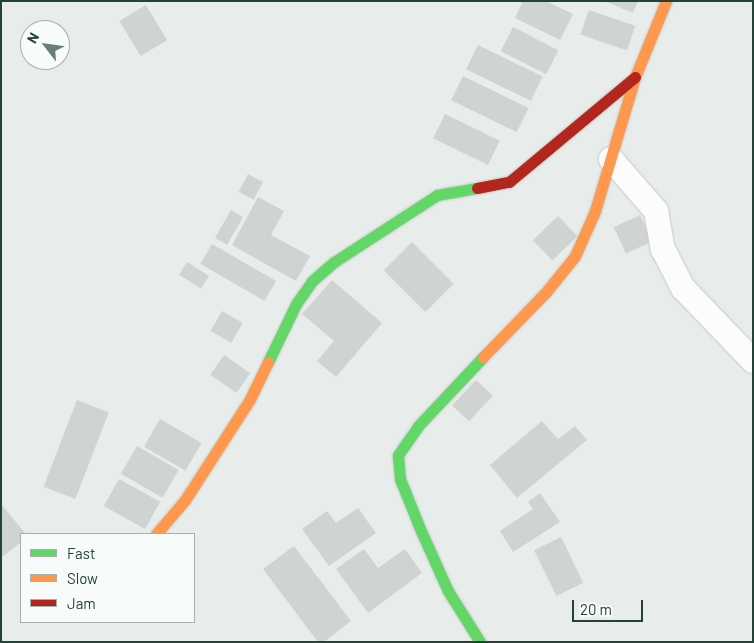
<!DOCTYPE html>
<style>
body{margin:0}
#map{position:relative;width:754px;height:643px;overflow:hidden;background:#e8edeb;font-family:Barlow,sans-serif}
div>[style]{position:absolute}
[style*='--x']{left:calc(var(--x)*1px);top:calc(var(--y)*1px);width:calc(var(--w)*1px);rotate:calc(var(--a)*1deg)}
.building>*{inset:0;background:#cfd4d2;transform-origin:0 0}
.roads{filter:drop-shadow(0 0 1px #c5cac8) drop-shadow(0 0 1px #c5cac8)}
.street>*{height:24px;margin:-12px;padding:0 12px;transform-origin:12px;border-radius:12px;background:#fcfcfc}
.fast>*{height:11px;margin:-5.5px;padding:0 5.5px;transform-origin:5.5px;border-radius:5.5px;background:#63d668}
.slow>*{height:11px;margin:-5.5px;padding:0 5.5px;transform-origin:5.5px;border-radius:5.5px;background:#ff974d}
.jam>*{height:11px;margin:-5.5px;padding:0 5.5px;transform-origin:5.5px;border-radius:5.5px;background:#b3261e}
span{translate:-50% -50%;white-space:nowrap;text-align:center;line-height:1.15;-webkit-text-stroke:4px #f7fbf9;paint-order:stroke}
.frame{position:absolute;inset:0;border:2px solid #24423a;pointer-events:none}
.legend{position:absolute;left:20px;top:533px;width:175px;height:90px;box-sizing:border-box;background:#f7fbf9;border:1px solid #a3b1ad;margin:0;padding:6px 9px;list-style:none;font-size:15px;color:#24423a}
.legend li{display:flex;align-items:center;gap:10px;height:25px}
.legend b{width:25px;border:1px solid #a3b1ad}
.north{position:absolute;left:20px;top:20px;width:50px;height:50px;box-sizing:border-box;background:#f7fbf9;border:1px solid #a3b1ad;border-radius:50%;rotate:300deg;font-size:14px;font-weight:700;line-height:20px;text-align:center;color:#24423a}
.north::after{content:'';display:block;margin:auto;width:18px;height:22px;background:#697e78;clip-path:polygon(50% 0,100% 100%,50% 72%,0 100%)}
.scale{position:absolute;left:572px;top:600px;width:71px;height:22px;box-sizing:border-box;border:2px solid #24423a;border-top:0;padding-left:6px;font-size:15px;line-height:18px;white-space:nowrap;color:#24423a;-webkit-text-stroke:4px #f7fbf9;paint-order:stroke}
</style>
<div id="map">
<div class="building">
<div style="clip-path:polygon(523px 1px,546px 1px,573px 14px,560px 40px,515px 18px)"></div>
<div style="clip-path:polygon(604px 1px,638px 1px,633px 13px)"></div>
<div style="left:146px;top:5px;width:41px;height:31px;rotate:59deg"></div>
<div style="left:589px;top:10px;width:49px;height:26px;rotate:19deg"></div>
<div style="left:513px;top:27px;width:51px;height:27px;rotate:27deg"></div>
<div style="left:478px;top:45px;width:72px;height:27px;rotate:26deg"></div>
<div style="left:463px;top:76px;width:73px;height:27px;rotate:26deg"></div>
<div style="left:445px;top:114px;width:61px;height:27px;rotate:26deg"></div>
<div style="left:248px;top:174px;width:17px;height:20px;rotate:28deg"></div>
<div style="clip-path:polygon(258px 197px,284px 211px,271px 235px,310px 256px,296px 281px,232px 245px)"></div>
<div style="left:231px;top:210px;width:14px;height:32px;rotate:30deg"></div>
<div style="left:640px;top:215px;width:29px;height:29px;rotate:65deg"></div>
<div style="left:558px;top:216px;width:28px;height:35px;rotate:46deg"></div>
<div style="left:412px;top:242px;width:59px;height:40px;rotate:45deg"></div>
<div style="left:212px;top:244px;width:74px;height:23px;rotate:30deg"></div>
<div style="left:187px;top:262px;width:26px;height:15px;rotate:32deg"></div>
<div style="clip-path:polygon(332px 280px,382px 323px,336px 377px,317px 361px,334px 341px,302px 314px)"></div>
<div style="left:222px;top:311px;width:24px;height:23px;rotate:30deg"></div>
<div style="left:224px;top:355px;width:32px;height:24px;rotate:35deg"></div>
<div style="left:476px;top:380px;width:23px;height:35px;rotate:43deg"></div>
<div style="left:77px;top:400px;width:34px;height:93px;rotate:21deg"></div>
<div style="left:160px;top:419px;width:48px;height:32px;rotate:30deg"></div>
<div style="clip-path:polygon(542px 421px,558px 439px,575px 426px,587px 440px,517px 498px,490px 465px)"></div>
<div style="left:137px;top:446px;width:48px;height:32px;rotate:30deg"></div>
<div style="left:119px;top:479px;width:47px;height:31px;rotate:29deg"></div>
<div style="clip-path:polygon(540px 493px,560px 522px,513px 552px,500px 531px,533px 509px,528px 502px)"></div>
<div style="clip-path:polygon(1px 504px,26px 534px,21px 534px,21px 542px,1px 558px)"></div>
<div style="clip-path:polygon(358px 508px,376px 533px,329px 566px,302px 529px,327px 511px,336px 523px)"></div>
<div style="left:561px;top:537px;width:51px;height:30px;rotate:64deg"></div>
<div style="clip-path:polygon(294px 546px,351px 621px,324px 642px,318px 642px,263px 569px)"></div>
<div style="clip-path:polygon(364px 549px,378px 568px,405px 549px,422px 573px,368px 613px,336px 569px)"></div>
</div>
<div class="roads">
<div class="street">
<div style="--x:611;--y:159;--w:69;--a:49.1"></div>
<div style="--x:656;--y:211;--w:39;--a:80"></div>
<div style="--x:663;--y:249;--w:44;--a:62.9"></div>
<div style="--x:683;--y:288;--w:101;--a:46.2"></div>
</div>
<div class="fast">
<div style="--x:268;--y:362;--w:64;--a:-64.2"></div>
<div style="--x:296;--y:304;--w:28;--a:-55"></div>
<div style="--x:312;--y:281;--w:29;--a:-41"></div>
<div style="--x:334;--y:262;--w:123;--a:-33"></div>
<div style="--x:437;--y:195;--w:41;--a:-9.9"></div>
<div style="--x:480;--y:642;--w:60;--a:-122.1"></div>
<div style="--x:448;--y:591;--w:66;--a:-114.2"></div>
<div style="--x:421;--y:531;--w:56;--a:-112"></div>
<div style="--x:400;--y:479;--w:24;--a:-95"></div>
<div style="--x:398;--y:455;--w:35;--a:-55"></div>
<div style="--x:418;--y:426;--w:95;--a:-46.7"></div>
</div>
<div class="slow">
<div style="--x:483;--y:357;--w:91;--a:-45.9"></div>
<div style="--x:546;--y:292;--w:46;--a:-51.1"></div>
<div style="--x:575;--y:256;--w:49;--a:-66"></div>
<div style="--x:595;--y:211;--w:140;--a:-73.4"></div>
<div style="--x:635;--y:77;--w:82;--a:-67.8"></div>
<div style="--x:156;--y:534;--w:45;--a:-49.5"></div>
<div style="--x:185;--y:500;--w:120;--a:-57.2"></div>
<div style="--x:250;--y:399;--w:41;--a:-64.1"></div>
</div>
<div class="jam">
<div style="--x:477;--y:188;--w:33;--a:-11"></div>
<div style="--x:509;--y:182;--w:164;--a:-39.8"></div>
</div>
</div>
<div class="frame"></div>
<ul class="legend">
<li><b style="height:6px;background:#63d668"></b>Fast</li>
<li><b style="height:6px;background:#ff974d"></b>Slow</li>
<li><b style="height:6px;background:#b3261e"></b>Jam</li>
</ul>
<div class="north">N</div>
<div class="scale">20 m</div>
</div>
